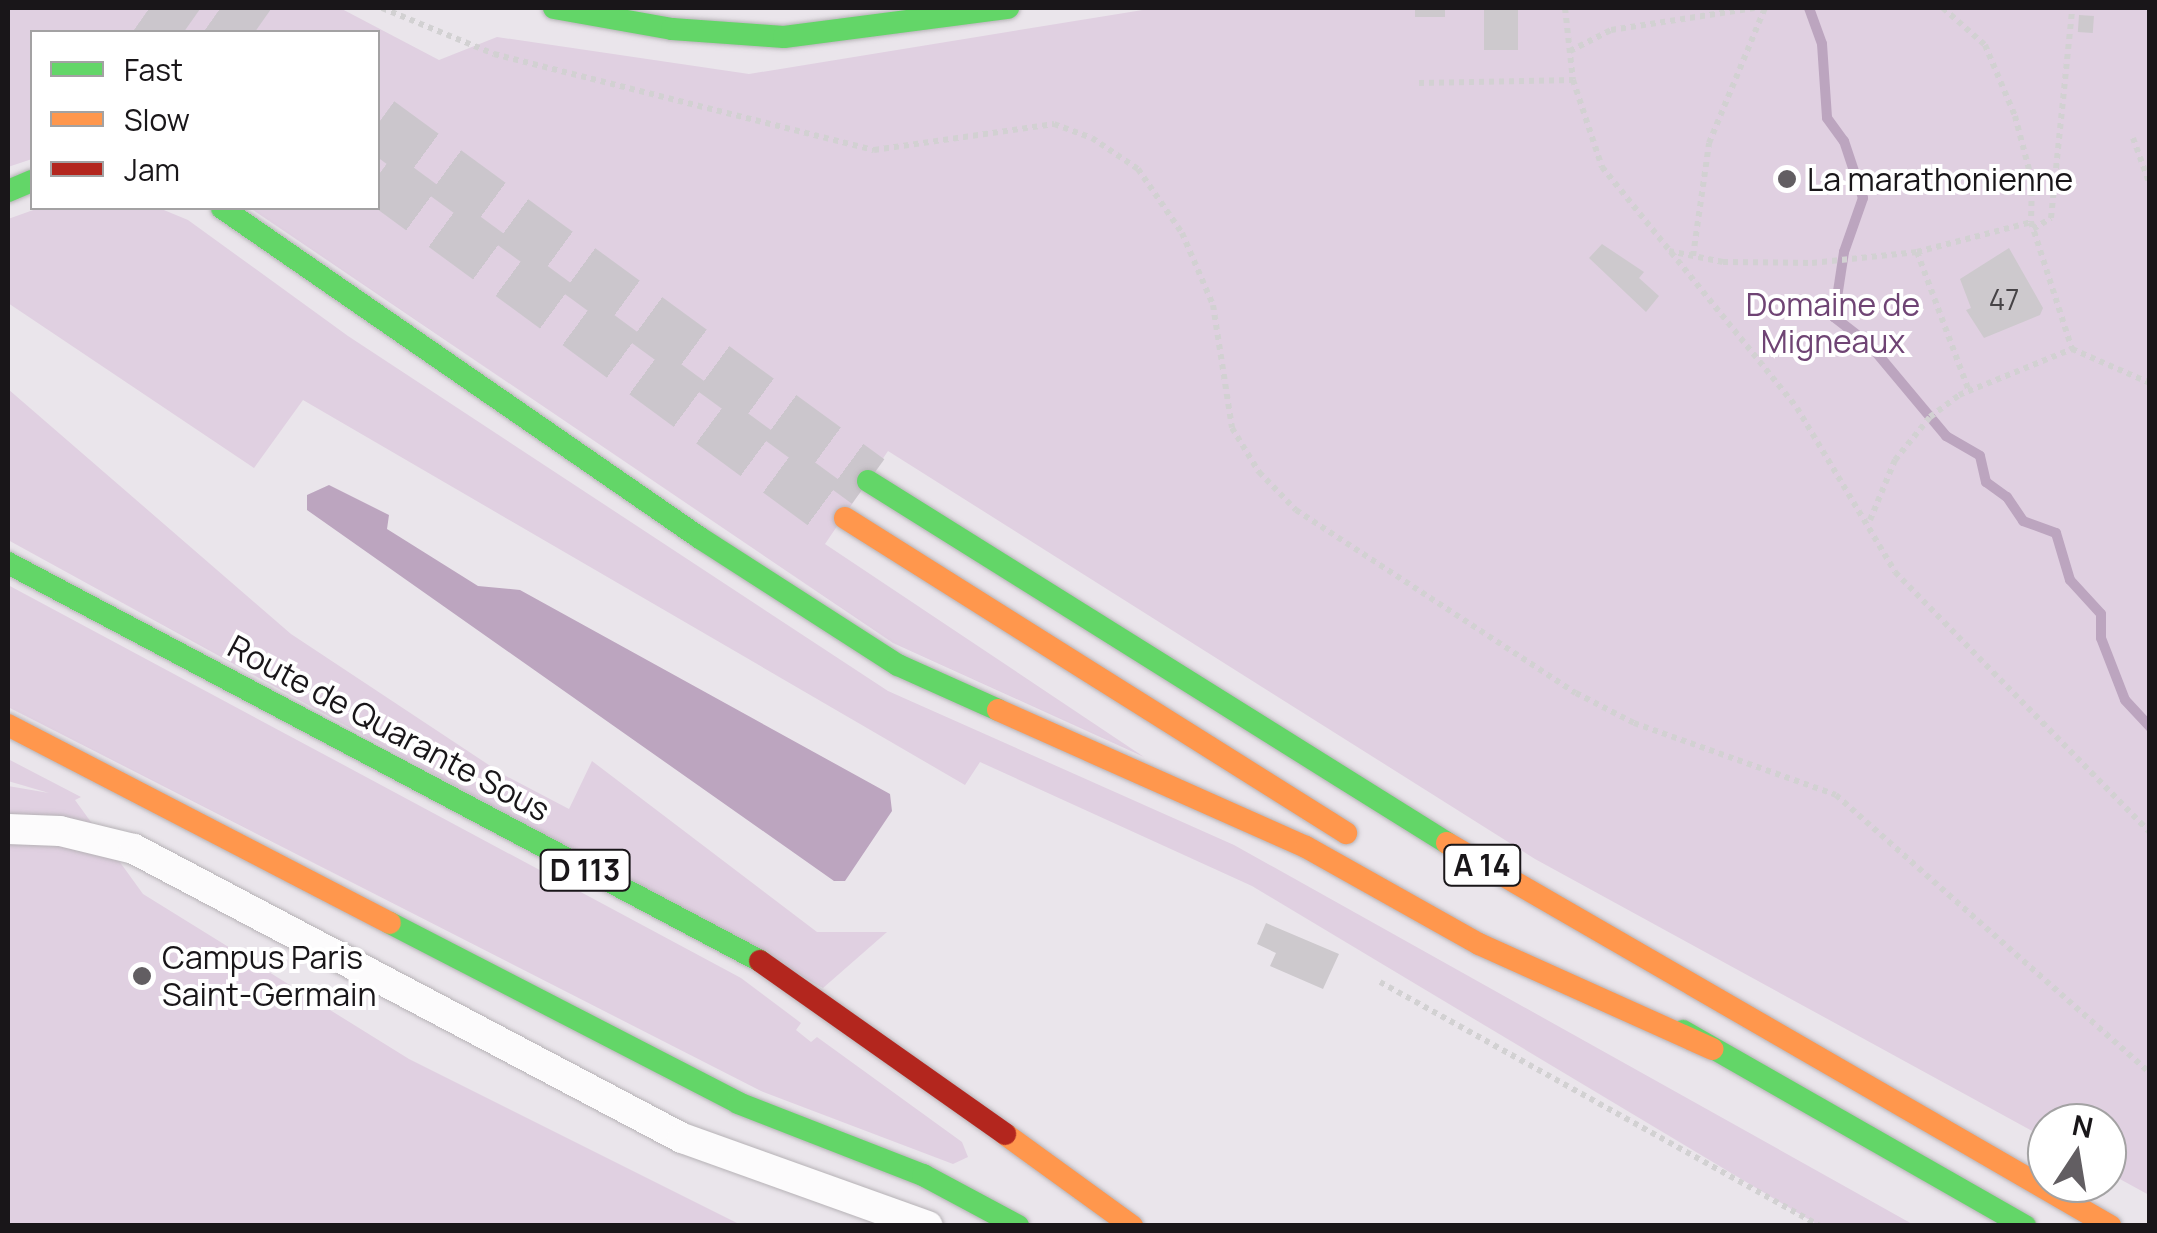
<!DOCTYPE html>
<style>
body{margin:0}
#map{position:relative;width:2157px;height:1233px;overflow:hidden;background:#eae5eb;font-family:Manrope,sans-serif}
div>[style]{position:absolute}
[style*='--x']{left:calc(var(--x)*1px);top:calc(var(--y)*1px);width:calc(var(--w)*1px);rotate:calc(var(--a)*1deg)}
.green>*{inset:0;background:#e0d0e1}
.water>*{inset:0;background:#bca5bf}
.stream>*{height:10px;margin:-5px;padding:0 5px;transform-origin:5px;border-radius:5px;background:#bca5bf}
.building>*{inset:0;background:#cdc9cd;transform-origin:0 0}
.highway-tunnel>*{height:55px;margin-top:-27.5px;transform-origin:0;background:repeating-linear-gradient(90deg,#cbc6cc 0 55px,transparent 0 83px)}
.path>*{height:6px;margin-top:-3px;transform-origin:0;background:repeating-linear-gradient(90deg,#d2d1d2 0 5px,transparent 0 10px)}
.roads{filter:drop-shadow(0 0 2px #b6b2b6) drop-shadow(0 0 2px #b6b2b6)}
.street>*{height:30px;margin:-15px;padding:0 15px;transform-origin:15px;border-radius:15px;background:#fcfbfc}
.fast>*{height:22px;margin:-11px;padding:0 11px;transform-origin:11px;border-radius:11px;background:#63d668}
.slow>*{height:22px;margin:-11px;padding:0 11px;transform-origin:11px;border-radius:11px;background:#ff974d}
.jam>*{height:22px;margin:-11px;padding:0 11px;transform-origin:11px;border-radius:11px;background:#b3261e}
.dots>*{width:28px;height:28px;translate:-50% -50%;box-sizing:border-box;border:5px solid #fff;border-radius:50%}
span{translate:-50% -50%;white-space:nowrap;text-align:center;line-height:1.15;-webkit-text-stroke:8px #fff;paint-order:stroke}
.number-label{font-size:28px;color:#464346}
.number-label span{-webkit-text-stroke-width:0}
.shield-label span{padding:2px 8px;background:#fff;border:2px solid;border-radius:8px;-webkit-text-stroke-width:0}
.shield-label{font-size:30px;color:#191619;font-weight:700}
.poi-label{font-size:32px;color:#191619}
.left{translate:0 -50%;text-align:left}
.park-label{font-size:32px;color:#6f4474}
.street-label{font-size:32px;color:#191619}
.frame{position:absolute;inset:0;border:10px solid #191619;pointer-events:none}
.legend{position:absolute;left:30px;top:30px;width:350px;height:180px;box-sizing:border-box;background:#fff;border:2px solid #a3a2a3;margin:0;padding:12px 18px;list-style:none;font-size:30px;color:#191619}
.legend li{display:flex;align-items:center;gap:20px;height:50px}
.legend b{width:50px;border:2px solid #a3a2a3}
.north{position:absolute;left:2027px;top:1103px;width:100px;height:100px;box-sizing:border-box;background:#fff;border:2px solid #a3a2a3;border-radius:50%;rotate:12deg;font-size:28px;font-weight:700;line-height:40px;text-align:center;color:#191619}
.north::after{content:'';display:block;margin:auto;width:35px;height:45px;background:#625e62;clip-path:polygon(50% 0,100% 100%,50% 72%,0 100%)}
</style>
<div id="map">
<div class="green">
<div style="clip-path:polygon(8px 8px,340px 8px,439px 60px,497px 37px,749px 74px,1155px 8px,1415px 8px,1415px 17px,1445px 16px,1445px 8px,1484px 8px,1485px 49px,1518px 49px,1518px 8px,2149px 8px,2149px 1195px,2107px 1172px,2107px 1123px,2047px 1123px,2047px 1139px,1535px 859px,888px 451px,825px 544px,1144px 757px,893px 643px,250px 208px,378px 208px,378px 32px,32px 32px,32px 159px,8px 167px)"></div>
<div style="clip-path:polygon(39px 208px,159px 208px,188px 220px,348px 336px,888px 691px,1234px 845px,1914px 1225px,1818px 1225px,1252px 886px,980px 762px,965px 785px,303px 400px,254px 468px,8px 303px,8px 219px)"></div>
<div style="clip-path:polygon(8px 389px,291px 634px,504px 775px,569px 809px,592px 761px,817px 932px,887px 932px,823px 988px,8px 540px)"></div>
<div style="clip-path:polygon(8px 585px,741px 978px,801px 1023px,796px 1030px,811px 1042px,817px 1037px,962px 1142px,968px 1157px,953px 1164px,761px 1091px,8px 707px)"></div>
<div style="clip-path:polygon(8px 759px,81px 797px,75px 800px,143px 894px,409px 1059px,741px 1225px,8px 1225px,8px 786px,49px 793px,8px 781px)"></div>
</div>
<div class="water">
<div style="clip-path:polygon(329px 485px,389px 515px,387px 529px,478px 586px,520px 590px,890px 794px,892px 811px,845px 881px,834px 881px,307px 510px,307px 495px)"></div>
</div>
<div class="stream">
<div style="--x:1809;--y:8;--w:38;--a:70"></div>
<div style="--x:1822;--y:44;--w:74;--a:86.1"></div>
<div style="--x:1827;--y:118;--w:29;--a:54"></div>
<div style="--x:1844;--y:141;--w:60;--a:71.6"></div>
<div style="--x:1863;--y:198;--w:57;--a:109.4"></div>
<div style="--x:1844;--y:252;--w:66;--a:98.7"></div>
<div style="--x:1834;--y:317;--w:46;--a:37.9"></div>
<div style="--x:1870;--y:345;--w:119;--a:50.1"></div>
<div style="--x:1946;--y:436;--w:39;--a:30"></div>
<div style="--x:1980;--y:456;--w:27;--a:77"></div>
<div style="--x:1986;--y:482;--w:26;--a:36"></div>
<div style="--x:2007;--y:497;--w:29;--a:56"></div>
<div style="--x:2023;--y:521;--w:35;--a:20"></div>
<div style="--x:2056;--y:533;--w:49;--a:73.4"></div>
<div style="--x:2070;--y:580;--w:46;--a:47.6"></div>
<div style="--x:2101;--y:614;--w:24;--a:90"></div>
<div style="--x:2101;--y:638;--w:66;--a:68.8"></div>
<div style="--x:2125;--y:700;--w:37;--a:47"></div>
</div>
<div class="building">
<div style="left:1415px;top:8px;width:30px;height:9px"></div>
<div style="left:1484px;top:8px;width:34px;height:42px"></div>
<div style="left:2079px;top:15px;width:15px;height:17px;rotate:4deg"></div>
<div style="clip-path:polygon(1602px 244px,1644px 272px,1639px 278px,1659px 296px,1646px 312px,1589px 258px)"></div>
<div style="clip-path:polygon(2009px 248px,2043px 308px,2040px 315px,1984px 338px,1966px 310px,1971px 308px,1960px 279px)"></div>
<div style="clip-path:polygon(1266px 923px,1339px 954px,1323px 989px,1270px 966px,1276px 953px,1257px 944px)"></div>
</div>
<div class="highway-tunnel">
<div style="--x:149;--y:8;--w:42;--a:35.2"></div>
<div style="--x:220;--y:8;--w:42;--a:35.2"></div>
<div style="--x:378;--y:123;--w:607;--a:36.15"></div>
<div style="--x:378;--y:175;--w:579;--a:36.3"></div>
</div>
<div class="path">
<div style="--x:382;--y:8;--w:121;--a:22.3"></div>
<div style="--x:494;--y:54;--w:392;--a:14.2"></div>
<div style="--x:874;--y:150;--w:182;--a:-8.2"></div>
<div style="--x:1054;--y:124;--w:40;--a:20.2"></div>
<div style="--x:1092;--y:138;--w:55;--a:34"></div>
<div style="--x:1138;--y:169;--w:78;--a:55.5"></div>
<div style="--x:1182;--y:233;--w:78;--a:66.7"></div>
<div style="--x:1213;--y:305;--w:124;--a:81.2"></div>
<div style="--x:1232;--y:428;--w:52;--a:58.5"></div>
<div style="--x:1259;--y:472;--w:53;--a:45.8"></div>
<div style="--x:1296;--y:510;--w:334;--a:33.2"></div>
<div style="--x:1576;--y:693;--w:65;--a:27.3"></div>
<div style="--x:1634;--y:723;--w:214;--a:19.6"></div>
<div style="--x:1836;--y:795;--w:419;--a:41.5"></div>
<div style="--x:1565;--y:8;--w:72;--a:83.7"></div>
<div style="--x:1573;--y:80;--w:92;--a:71.6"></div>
<div style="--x:1602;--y:167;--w:310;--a:51"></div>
<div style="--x:1797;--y:408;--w:191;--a:59.1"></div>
<div style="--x:1895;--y:572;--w:364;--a:45.6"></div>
<div style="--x:1943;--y:8;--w:56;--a:41.4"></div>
<div style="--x:1985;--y:45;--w:77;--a:67.1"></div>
<div style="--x:2015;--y:116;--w:67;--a:75.3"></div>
<div style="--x:2032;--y:181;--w:41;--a:91.4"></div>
<div style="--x:1570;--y:51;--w:46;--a:-27.1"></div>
<div style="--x:1611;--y:30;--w:145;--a:-8.7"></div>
<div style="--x:1419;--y:83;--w:154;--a:-1.1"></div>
<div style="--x:2133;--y:138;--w:50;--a:70.1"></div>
<div style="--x:2033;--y:229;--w:21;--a:-31"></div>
<div style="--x:2051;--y:218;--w:209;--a:-84.2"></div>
<div style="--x:1669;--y:251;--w:55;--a:11.5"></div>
<div style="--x:1723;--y:262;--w:89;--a:0.6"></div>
<div style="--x:1812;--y:263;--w:106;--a:-6"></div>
<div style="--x:1917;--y:252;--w:148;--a:69.5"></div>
<div style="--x:1917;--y:252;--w:118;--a:-14.7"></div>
<div style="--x:2031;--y:222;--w:133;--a:72.1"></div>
<div style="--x:1693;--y:256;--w:114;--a:-81.9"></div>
<div style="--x:1709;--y:143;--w:146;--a:-67.5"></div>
<div style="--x:1870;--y:520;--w:65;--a:-67.4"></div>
<div style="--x:1895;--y:460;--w:55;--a:-50.9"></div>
<div style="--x:1930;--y:417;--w:36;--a:-37"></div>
<div style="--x:1959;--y:395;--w:122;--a:-22.2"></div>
<div style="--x:2072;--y:349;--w:85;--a:23.6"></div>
<div style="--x:1380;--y:982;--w:503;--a:29.01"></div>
</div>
<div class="roads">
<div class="street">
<div style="--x:8;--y:829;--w:52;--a:2.2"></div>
<div style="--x:60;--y:831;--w:76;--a:13.7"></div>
<div style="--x:134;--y:849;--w:620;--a:27.81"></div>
<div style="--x:682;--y:1138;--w:261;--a:19.7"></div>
</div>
<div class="fast">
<div style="--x:554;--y:8;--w:120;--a:10.1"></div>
<div style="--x:672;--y:29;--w:112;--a:4.1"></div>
<div style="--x:784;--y:37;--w:226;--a:-7.4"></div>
<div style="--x:8;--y:191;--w:26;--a:-23"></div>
<div style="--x:222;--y:208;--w:581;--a:34.62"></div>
<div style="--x:700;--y:538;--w:235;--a:32.7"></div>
<div style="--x:898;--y:665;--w:110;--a:24.2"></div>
<div style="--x:868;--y:481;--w:683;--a:32.01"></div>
<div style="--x:8;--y:563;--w:851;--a:27.89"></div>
<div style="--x:390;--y:923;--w:392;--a:27.3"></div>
<div style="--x:738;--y:1103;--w:199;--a:21.3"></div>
<div style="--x:923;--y:1175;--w:108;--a:28.2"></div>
<div style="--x:1683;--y:1031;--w:394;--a:29.7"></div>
</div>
<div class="slow">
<div style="--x:845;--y:518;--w:592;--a:32.16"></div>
<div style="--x:998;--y:710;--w:337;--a:24"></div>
<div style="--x:1306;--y:847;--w:198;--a:29.3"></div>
<div style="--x:1479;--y:944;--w:256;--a:24.2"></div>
<div style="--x:8;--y:725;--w:430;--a:27.4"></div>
<div style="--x:1447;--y:843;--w:766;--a:30.01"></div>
<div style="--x:1005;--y:1134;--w:157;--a:35.9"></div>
</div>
<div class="jam">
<div style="--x:760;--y:961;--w:300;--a:35.2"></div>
</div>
</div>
<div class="dots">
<div style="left:1787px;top:179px;background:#625e62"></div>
<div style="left:142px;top:976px;background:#625e62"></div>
</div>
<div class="number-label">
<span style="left:2004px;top:299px">47</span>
</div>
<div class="shield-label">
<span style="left:1482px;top:865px">A 14</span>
<span style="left:585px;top:870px">D 113</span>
</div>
<div class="poi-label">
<span class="left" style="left:1807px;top:179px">La marathonienne</span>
<span class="left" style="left:162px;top:976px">Campus Paris<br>Saint-Germain</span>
</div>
<div class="park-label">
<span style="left:1833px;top:323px">Domaine de<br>Migneaux</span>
</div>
<div class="street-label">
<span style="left:389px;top:728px;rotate:28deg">Route de Quarante Sous</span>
</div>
<div class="frame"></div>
<ul class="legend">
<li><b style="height:12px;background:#63d668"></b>Fast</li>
<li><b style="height:12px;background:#ff974d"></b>Slow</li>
<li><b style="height:12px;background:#b3261e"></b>Jam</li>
</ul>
<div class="north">N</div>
</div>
